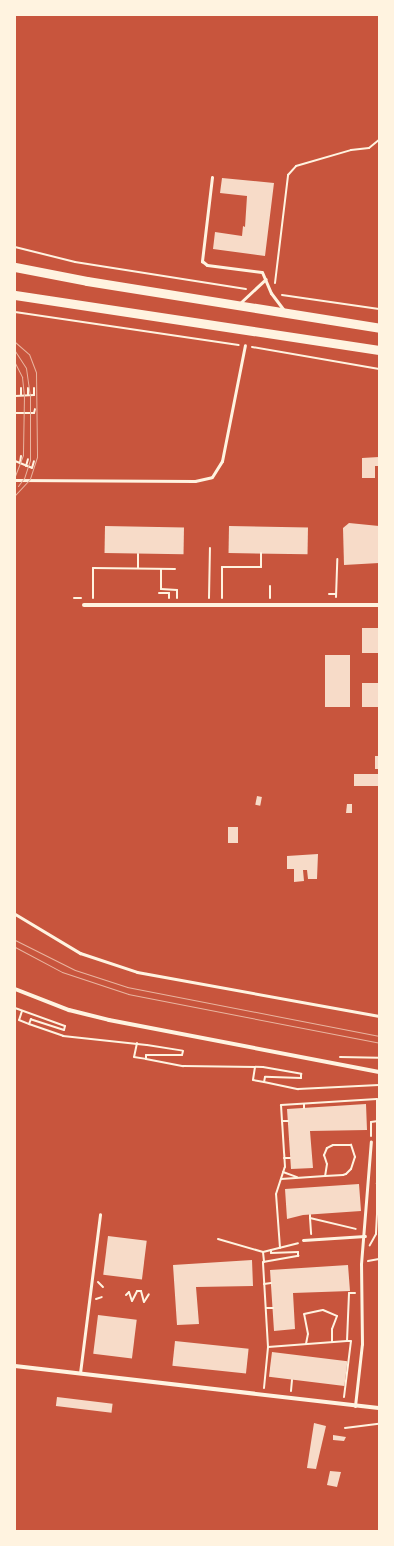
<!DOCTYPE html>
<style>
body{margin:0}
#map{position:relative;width:394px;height:1546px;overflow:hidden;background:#c8553d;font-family:Quicksand,sans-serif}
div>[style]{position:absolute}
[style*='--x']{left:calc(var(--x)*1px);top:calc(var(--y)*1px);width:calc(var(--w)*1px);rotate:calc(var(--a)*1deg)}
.building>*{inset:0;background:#f7dbc8;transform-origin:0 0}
.path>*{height:2px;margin:-1px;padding:0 1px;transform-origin:1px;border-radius:1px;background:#fff3e0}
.service>*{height:3px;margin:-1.5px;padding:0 1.5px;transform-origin:1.5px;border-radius:1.5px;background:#fff3e0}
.minor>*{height:4px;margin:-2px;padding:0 2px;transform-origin:2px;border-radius:2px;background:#fff3e0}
.primary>*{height:9px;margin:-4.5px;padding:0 4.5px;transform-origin:4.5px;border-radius:4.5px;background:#fff3e0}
.tram>*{height:1px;margin:-0.5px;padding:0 0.5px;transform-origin:0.5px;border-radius:0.5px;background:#e9b49f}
span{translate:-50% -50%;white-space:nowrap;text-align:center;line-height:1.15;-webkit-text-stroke:4px #fff3e0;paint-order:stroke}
.frame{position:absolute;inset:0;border:16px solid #fff3e0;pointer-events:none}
</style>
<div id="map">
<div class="building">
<div style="clip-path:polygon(222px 178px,274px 183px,265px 256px,213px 249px,215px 232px,242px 236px,243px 226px,245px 227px,247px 196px,220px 193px)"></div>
<div style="clip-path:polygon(379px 457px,379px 466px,375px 466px,375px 478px,362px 478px,362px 458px)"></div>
<div style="clip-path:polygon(349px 523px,379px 526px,379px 563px,344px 565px,343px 528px)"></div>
<div style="left:105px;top:526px;width:79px;height:27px;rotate:1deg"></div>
<div style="left:229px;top:526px;width:79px;height:27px;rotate:1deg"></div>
<div style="left:362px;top:628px;width:17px;height:25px"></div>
<div style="left:325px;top:655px;width:25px;height:52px"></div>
<div style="left:362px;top:683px;width:17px;height:24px"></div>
<div style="left:379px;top:756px;width:13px;height:4px;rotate:90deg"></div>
<div style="left:354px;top:774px;width:25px;height:12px"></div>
<div style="left:257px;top:796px;width:5px;height:9px;rotate:11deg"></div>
<div style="clip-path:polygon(347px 804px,352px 804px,352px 813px,346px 813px)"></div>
<div style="left:228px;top:827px;width:10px;height:16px"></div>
<div style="clip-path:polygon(318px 854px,317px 879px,308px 879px,307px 870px,303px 870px,304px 881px,294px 882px,294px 869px,287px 869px,287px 856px)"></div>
<div style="clip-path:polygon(366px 1104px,367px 1130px,310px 1131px,313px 1168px,291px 1169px,287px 1109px)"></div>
<div style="clip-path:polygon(359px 1184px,361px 1211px,303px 1215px,287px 1219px,285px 1189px)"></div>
<div style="left:108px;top:1236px;width:39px;height:39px;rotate:7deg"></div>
<div style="clip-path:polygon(252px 1260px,253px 1286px,196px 1287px,199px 1324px,177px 1325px,173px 1265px)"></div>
<div style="clip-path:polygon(348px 1265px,350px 1291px,293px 1293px,295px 1329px,274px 1331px,270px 1270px)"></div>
<div style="left:98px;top:1315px;width:39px;height:39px;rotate:7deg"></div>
<div style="left:175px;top:1341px;width:74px;height:25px;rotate:6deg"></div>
<div style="left:272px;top:1352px;width:76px;height:25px;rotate:7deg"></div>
<div style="left:57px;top:1397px;width:56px;height:9px;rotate:7deg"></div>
<div style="clip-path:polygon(314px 1423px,326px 1426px,316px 1469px,307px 1468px)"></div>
<div style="clip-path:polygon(333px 1435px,346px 1437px,344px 1441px,333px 1440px)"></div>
<div style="clip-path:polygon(330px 1471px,341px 1472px,337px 1487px,327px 1485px)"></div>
</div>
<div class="path">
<div style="--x:15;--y:247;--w:62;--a:14"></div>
<div style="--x:75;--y:262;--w:173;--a:9"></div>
<div style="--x:275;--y:283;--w:109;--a:-83.1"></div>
<div style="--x:288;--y:175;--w:12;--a:-48"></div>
<div style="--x:296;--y:166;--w:57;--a:-16.2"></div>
<div style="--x:351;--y:150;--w:18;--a:-6"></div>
<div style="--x:369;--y:148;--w:13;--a:-39"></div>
<div style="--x:282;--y:295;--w:98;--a:8.2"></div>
<div style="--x:15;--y:312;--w:226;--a:8.4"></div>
<div style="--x:252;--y:347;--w:129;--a:9.8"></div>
<div style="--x:21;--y:388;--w:7;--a:90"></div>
<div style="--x:28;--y:388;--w:7;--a:90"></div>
<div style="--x:15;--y:396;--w:19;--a:-3"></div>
<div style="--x:34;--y:395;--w:7;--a:-90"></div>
<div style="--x:15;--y:413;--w:19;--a:0"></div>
<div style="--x:34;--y:413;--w:4;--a:-76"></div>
<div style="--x:15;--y:461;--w:18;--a:22"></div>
<div style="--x:32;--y:468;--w:7;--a:-74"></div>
<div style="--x:20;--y:463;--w:7;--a:-82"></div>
<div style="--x:26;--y:466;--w:7;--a:-74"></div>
<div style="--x:138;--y:568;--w:14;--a:-90"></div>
<div style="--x:161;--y:569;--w:20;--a:90"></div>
<div style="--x:161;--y:589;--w:16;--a:4"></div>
<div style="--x:177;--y:590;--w:8;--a:90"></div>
<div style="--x:159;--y:593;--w:10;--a:0"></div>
<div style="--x:169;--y:593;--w:5;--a:90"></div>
<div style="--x:329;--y:594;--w:7;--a:0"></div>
<div style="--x:336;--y:597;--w:38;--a:-88"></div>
<div style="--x:74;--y:598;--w:7;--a:0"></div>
<div style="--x:93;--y:598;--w:30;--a:-90"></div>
<div style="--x:93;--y:568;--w:82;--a:0.7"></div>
<div style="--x:209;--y:598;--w:50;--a:-88.9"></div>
<div style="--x:222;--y:598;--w:31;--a:-90"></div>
<div style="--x:222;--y:567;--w:39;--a:0"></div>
<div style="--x:261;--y:567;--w:14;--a:-90"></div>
<div style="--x:270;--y:598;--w:12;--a:-90"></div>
<div style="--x:15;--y:1008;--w:53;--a:19.8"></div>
<div style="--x:65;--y:1026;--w:4;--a:104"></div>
<div style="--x:64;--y:1030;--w:35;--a:-162"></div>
<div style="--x:31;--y:1019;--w:5;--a:112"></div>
<div style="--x:29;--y:1024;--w:36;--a:19"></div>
<div style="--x:63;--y:1036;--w:84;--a:6.1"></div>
<div style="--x:147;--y:1045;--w:36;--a:9"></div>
<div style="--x:183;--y:1051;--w:4;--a:104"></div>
<div style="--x:182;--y:1055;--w:36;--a:180"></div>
<div style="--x:146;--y:1055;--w:4;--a:90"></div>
<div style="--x:146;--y:1059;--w:38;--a:11"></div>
<div style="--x:183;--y:1066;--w:80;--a:0.7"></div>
<div style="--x:263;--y:1067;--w:39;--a:10"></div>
<div style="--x:301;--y:1074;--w:4;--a:90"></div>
<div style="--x:301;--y:1078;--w:36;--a:-178"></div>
<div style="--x:265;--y:1077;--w:5;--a:101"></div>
<div style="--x:264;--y:1082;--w:35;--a:12"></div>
<div style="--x:298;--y:1089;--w:81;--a:-2.8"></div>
<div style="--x:22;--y:1011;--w:9;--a:108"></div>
<div style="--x:19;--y:1020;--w:11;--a:22"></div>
<div style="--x:137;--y:1043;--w:14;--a:102"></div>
<div style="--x:134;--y:1057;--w:12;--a:9"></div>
<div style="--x:340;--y:1057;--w:39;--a:1"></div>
<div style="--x:255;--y:1067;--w:13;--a:99"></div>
<div style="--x:253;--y:1080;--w:11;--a:10"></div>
<div style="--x:304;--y:1104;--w:4;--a:90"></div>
<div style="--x:282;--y:1121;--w:6;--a:0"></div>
<div style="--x:371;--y:1136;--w:14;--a:-90"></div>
<div style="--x:371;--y:1122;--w:7;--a:-8"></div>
<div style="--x:284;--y:1158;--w:6;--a:0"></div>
<div style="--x:283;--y:1172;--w:15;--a:20"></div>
<div style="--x:281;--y:1179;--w:44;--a:-3.9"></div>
<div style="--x:325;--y:1176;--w:18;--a:-3"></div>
<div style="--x:343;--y:1175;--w:3;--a:-18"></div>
<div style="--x:346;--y:1174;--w:7;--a:-45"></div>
<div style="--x:351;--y:1169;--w:13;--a:-72"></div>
<div style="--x:355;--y:1157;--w:13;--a:-108"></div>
<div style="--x:351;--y:1145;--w:18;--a:180"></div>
<div style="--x:333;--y:1145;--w:7;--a:153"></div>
<div style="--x:327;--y:1148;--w:8;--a:113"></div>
<div style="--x:324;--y:1155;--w:9;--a:72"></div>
<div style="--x:327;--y:1164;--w:12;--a:99"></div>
<div style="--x:379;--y:1180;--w:4;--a:124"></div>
<div style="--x:377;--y:1183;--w:4;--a:63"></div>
<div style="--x:310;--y:1215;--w:3;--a:90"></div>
<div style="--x:310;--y:1218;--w:47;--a:13.4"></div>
<div style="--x:310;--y:1218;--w:16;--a:86"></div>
<div style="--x:218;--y:1239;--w:47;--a:16.1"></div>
<div style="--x:263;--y:1252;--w:36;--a:-14"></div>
<div style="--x:280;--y:1248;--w:54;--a:-94.2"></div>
<div style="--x:276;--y:1194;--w:28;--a:-72"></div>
<div style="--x:285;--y:1167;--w:62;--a:-93.7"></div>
<div style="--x:281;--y:1105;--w:96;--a:-3.6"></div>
<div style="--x:377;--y:1099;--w:115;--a:90"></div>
<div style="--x:377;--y:1214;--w:20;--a:93"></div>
<div style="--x:376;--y:1234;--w:13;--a:119"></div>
<div style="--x:263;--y:1252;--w:10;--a:84"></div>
<div style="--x:368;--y:1261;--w:11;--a:-10"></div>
<div style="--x:98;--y:1282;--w:7;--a:45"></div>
<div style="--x:264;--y:1284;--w:7;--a:-8"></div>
<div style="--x:126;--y:1295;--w:4;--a:-45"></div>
<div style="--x:129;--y:1292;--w:9;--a:72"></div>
<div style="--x:132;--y:1301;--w:11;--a:-63"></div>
<div style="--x:137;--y:1291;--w:4;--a:0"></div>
<div style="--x:141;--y:1291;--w:11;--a:75"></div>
<div style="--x:96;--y:1299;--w:6;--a:-18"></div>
<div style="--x:144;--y:1302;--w:9;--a:-58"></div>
<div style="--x:266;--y:1308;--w:7;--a:0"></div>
<div style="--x:306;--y:1344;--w:10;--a:-79"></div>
<div style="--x:308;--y:1334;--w:20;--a:-101"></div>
<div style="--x:304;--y:1314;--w:19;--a:-12"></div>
<div style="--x:323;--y:1310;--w:15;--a:23"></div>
<div style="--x:337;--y:1316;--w:14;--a:111"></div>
<div style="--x:332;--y:1329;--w:13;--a:90"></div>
<div style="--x:268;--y:1347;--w:79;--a:-4.3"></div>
<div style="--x:347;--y:1341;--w:48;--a:-87.6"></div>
<div style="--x:349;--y:1293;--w:6;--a:0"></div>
<div style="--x:264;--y:1388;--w:41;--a:-84.4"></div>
<div style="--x:268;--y:1347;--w:85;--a:-93.4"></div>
<div style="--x:263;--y:1262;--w:36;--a:-10"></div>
<div style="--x:298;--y:1256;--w:4;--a:-90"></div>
<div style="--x:298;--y:1252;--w:27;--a:178"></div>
<div style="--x:271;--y:1253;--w:3;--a:-90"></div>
<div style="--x:291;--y:1391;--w:11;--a:-85"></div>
<div style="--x:344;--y:1397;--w:56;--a:-82.9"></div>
<div style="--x:351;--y:1341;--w:3;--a:180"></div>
<div style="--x:345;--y:1428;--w:34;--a:-7"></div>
</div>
<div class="service">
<div style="--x:212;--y:177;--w:85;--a:96.8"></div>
<div style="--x:202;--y:261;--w:6;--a:39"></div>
<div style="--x:207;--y:265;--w:55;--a:7.3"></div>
<div style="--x:262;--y:272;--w:23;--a:67"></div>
<div style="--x:271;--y:293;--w:20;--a:53"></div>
<div style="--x:240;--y:303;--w:35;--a:-43"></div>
<div style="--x:15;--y:480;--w:180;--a:0.3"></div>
<div style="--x:195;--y:481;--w:17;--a:-13"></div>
<div style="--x:212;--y:477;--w:19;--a:-58"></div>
<div style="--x:222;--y:461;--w:118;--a:-78.8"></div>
<div style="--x:15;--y:914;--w:76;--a:31"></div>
<div style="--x:80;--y:953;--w:60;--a:18.4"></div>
<div style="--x:137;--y:972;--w:246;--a:10.3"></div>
<div style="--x:303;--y:1240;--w:62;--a:-3.7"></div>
<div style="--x:80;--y:1373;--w:160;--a:-82.8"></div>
<div style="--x:355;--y:1406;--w:62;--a:-83.6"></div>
<div style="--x:362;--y:1344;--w:80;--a:-90.7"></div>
<div style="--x:361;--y:1264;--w:123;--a:-85.4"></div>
</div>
<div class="minor">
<div style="--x:84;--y:605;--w:295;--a:0"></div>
<div style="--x:15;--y:989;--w:58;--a:21.3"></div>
<div style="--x:69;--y:1010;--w:41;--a:14"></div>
<div style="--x:109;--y:1020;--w:275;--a:10.9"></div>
<div style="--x:15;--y:1366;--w:366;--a:6.6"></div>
</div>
<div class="primary">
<div style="--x:15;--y:267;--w:73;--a:11"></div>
<div style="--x:87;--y:281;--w:296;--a:9.1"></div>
<div style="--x:15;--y:295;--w:368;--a:8.6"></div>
</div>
<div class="tram">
<div style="--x:15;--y:342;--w:18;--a:41"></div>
<div style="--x:29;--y:354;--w:19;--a:69"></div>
<div style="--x:36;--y:372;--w:85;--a:89.3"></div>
<div style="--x:37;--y:457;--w:23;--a:108"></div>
<div style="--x:30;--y:479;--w:22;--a:133"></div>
<div style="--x:15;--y:351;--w:20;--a:57"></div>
<div style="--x:26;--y:368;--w:27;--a:82"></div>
<div style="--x:30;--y:395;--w:65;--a:90"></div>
<div style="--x:30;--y:460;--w:19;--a:108"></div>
<div style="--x:24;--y:478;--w:10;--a:127"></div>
<div style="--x:15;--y:363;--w:16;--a:63"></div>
<div style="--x:22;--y:377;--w:18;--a:84"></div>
<div style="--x:24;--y:395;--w:60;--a:91"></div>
<div style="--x:23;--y:455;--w:22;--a:111"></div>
<div style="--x:15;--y:940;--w:67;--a:26.6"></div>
<div style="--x:75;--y:970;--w:55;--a:18.1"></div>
<div style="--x:127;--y:987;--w:257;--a:11"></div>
<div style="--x:15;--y:947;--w:53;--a:28"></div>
<div style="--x:62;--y:972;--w:70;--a:18.4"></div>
<div style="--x:128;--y:994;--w:256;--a:11"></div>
</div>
<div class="frame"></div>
</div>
